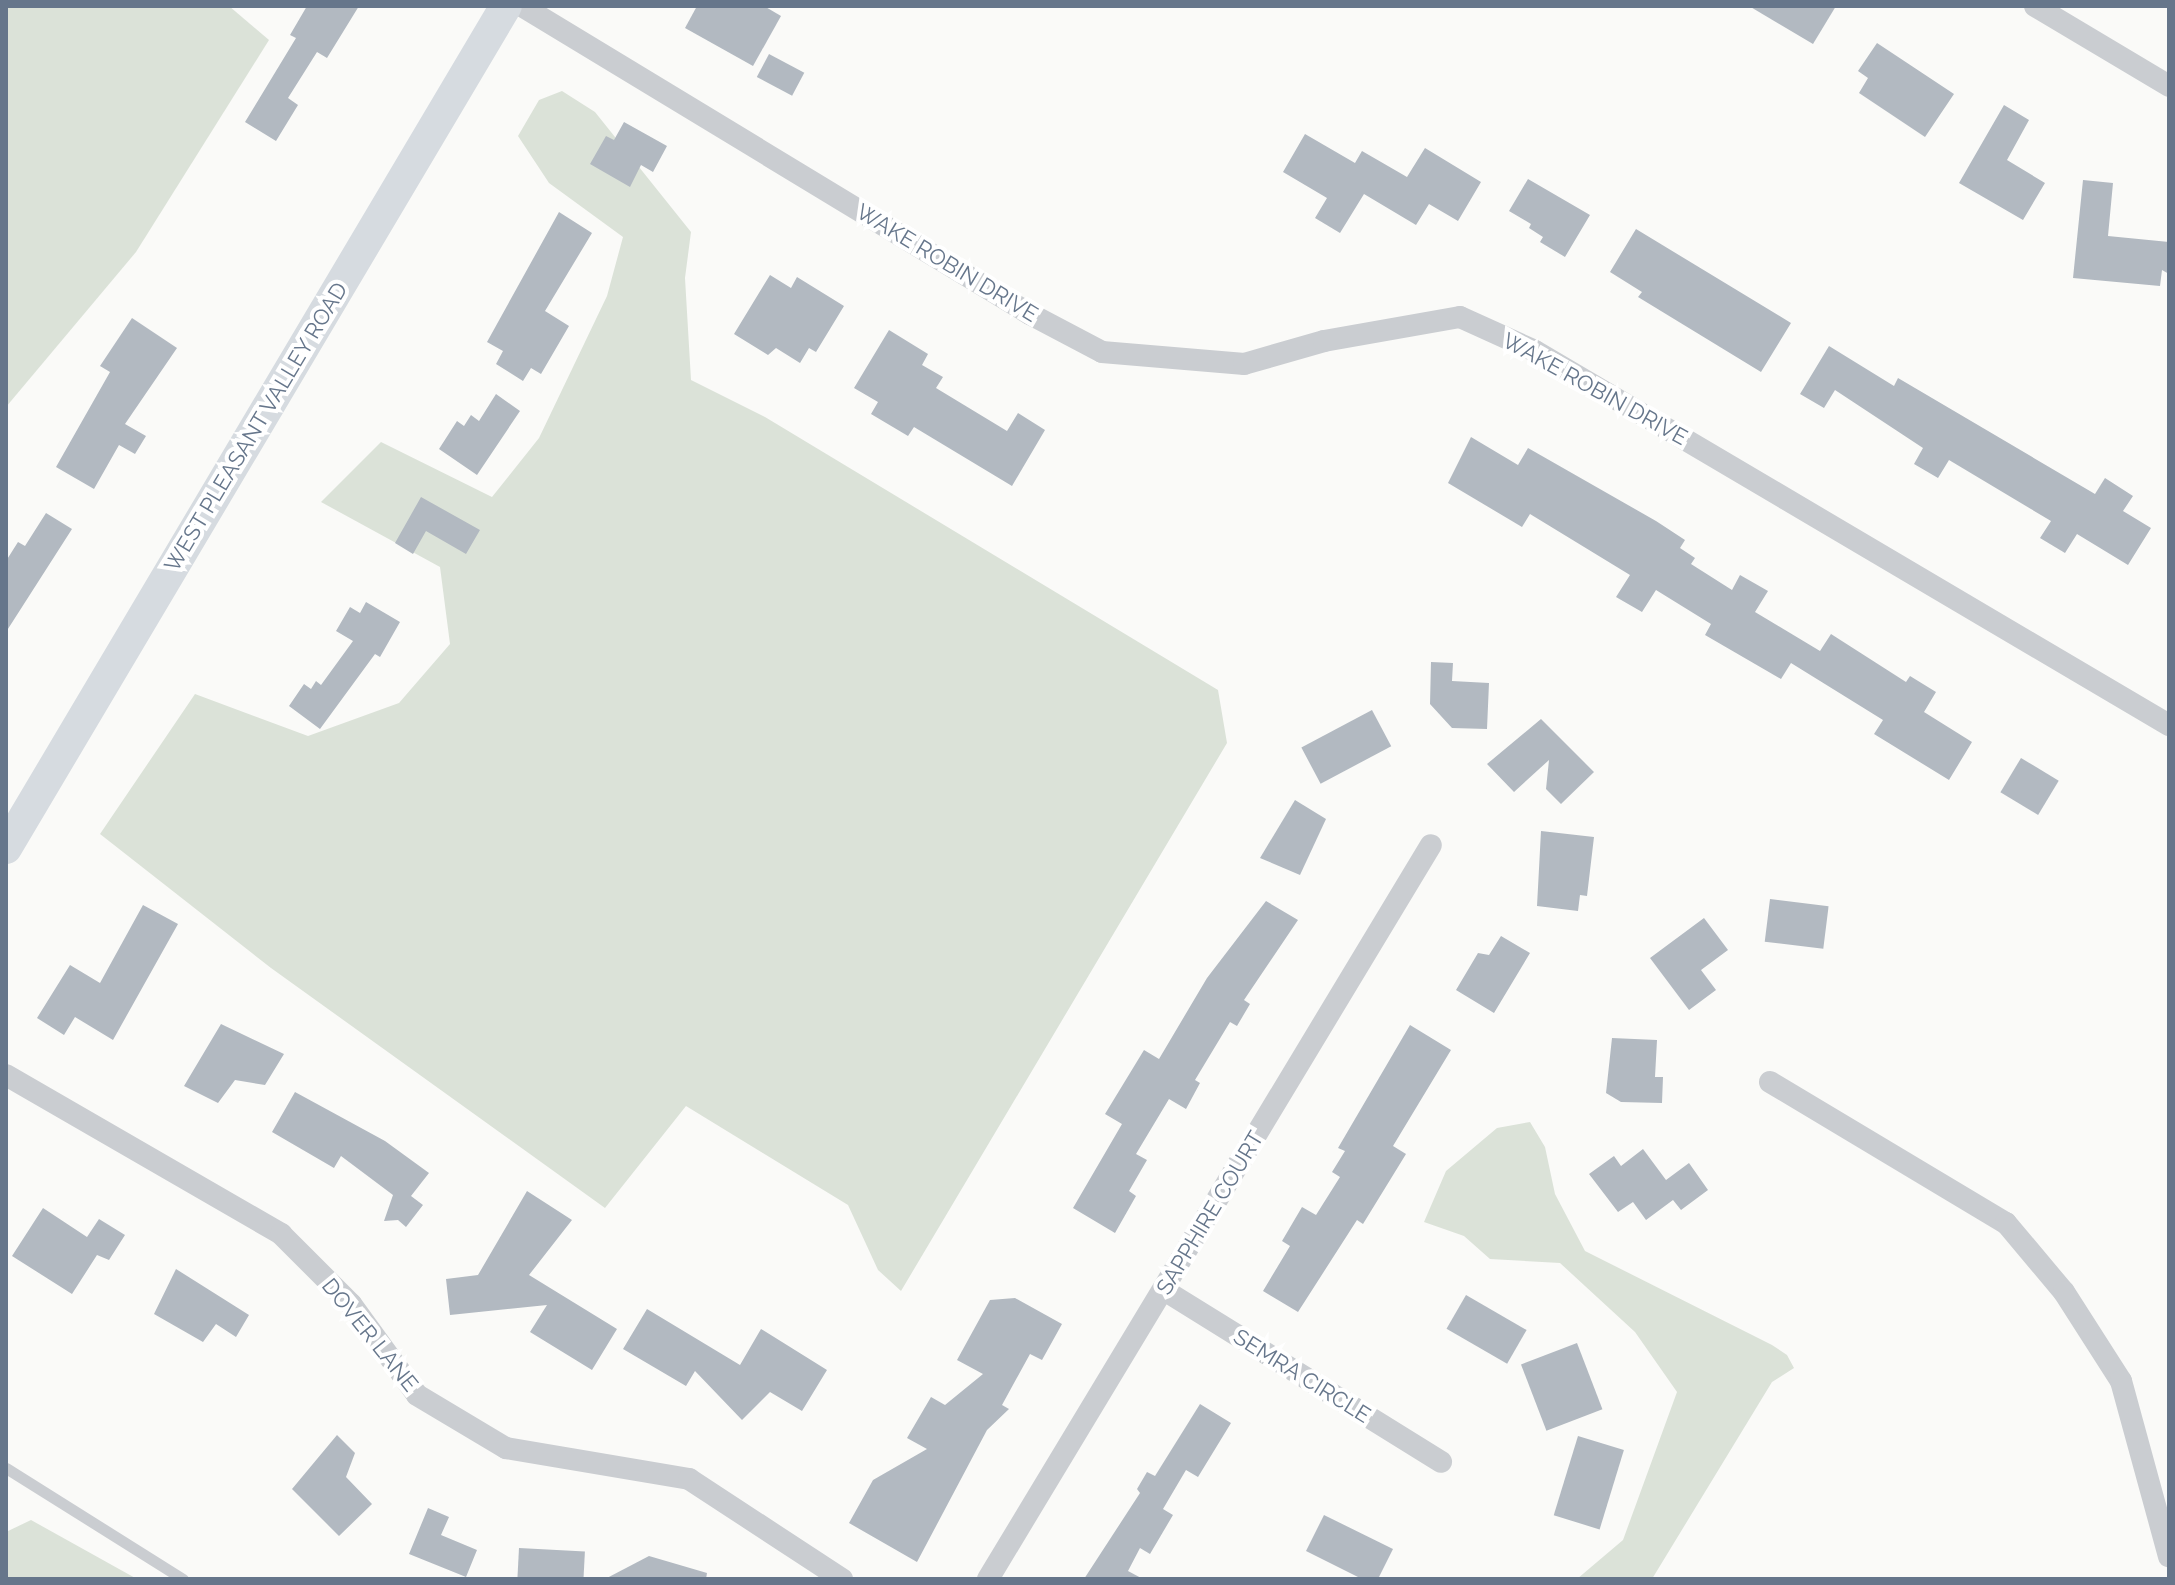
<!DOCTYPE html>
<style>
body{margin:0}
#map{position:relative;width:2175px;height:1585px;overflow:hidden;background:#fafaf8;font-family:Raleway,sans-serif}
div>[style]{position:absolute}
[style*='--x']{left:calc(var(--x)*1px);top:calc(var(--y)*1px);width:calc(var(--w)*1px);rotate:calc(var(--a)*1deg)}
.green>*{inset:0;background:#dbe2d8}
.building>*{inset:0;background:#b2b9c1;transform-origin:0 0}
.lane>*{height:11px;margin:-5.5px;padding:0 5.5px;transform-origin:5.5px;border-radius:5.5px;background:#cacdd1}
.street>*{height:22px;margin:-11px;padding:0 11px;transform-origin:11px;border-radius:11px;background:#cacdd1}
.secondary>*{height:32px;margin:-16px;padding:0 16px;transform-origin:16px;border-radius:16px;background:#d6dbe0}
span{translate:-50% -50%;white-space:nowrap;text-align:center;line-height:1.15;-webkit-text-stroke:8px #fff;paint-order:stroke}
.street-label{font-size:22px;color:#66768b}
.frame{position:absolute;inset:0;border:8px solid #66768b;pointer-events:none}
</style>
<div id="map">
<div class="green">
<div style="clip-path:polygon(6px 6px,229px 6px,269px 40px,136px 252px,6px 407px)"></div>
<div style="clip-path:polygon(562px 91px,595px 112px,691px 232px,685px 278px,691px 380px,765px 417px,1218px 690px,1227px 743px,901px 1291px,878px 1270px,848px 1205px,686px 1106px,605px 1208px,271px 968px,100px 834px,195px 694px,308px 736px,399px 703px,450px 644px,440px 567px,321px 502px,381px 442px,492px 497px,539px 438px,607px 296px,623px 237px,549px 183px,518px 136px,539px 100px)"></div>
<div style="clip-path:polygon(1530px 1122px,1545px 1147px,1555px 1194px,1585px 1251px,1772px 1345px,1787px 1355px,1794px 1368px,1772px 1382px,1652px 1579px,1577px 1579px,1623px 1540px,1677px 1392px,1635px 1332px,1560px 1263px,1490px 1259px,1464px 1236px,1424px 1222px,1446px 1171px,1497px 1128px)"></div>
<div style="clip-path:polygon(31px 1520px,137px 1579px,6px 1579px,6px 1532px)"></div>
</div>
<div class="building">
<div style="clip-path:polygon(307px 6px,359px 6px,327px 58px,317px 52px,288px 98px,298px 105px,276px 141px,245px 122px,296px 38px,290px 35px)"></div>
<div style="clip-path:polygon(697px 6px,764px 6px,781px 16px,753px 66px,685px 28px)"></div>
<div style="clip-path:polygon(1749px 6px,1836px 6px,1813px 44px)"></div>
<div style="clip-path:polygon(1877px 43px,1954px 94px,1925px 137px,1859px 93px,1868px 78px,1858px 71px)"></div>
<div style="left:769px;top:54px;width:40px;height:26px;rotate:28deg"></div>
<div style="clip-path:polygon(2004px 105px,2029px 120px,2007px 160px,2045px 183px,2023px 220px,1959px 183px)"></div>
<div style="clip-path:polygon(624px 122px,667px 146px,653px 172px,641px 165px,630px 187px,590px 164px,606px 136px,614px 140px)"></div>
<div style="clip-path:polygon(1305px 134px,1355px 163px,1362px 151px,1407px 177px,1425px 148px,1481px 182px,1458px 221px,1429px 204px,1416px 225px,1364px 194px,1340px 233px,1315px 218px,1327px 198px,1283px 172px)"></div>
<div style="clip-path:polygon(1528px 179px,1590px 215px,1565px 257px,1540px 242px,1543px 237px,1529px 228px,1531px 224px,1509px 211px)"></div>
<div style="clip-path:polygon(2083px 180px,2113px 183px,2108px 236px,2169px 242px,2169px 274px,2162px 270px,2160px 286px,2073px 278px)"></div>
<div style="clip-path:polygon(559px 212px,592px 233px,545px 311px,569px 326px,541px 374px,531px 368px,523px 381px,496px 364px,503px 351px,487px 342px)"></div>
<div style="clip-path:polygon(1636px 229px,1791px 323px,1761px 372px,1638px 297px,1642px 292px,1610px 272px)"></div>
<div style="clip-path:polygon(770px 275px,791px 288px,797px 277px,844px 306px,816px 352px,809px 348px,800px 363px,776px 348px,768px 355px,734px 334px)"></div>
<div style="clip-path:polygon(132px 318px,177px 348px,125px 424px,146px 436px,135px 454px,119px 445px,94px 489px,56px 467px,110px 372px,100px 366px)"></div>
<div style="clip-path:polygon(889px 330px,928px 354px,922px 365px,943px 377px,936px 388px,1007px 431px,1018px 413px,1045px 430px,1012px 486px,914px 427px,908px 436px,871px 414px,878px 402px,854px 388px)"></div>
<div style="clip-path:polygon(1829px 346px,1894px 386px,1898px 378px,2095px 494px,2105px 478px,2133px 496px,2123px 511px,2151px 528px,2128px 565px,2077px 534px,2065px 553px,2040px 538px,2051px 521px,1949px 460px,1938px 478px,1914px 464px,1923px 448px,1835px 390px,1824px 408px,1800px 394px)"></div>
<div style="clip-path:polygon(496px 394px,520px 411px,477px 475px,439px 449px,457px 421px,464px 426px,471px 415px,479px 421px)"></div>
<div style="clip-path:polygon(1471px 437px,1518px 465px,1528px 448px,1656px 521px,1685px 540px,1680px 548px,1695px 558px,1691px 564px,1732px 590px,1740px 575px,1768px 591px,1755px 612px,1820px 651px,1831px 634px,1906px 682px,1910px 676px,1936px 692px,1924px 712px,1972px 742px,1949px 780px,1874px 734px,1883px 720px,1791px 663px,1781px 679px,1705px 635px,1711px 624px,1656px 590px,1642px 612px,1616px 597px,1630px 575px,1530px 514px,1522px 527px,1448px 483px)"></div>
<div style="clip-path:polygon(421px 497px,480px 530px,466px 554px,426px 531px,413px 554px,395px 543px)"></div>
<div style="clip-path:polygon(46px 513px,72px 529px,6px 632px,6px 561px,18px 542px,25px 546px)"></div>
<div style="clip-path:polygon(366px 602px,400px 622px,380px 657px,375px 654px,320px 729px,289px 706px,304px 684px,311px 689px,316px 681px,321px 685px,353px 641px,336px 631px,350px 607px,360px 613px)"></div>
<div style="clip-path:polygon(1431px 662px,1453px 663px,1452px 681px,1489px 683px,1487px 729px,1452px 728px,1430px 704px)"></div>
<div style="left:1372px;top:710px;width:41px;height:80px;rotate:62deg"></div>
<div style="clip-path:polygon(1541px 719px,1594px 772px,1561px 804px,1546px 789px,1549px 760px,1514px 792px,1487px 764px)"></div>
<div style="left:2021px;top:758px;width:44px;height:40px;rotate:31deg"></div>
<div style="clip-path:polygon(1295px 800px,1326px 819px,1300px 875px,1260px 858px)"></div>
<div style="clip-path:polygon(1541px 831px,1594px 837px,1587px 896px,1580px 895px,1578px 911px,1537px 906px)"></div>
<div style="left:1770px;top:899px;width:59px;height:43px;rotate:7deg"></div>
<div style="clip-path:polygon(1266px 901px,1298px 920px,1244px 1000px,1250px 1004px,1237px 1026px,1230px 1022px,1195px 1080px,1200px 1083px,1186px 1109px,1169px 1099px,1136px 1154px,1147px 1160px,1129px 1191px,1136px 1196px,1115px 1233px,1073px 1208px,1122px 1124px,1105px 1114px,1144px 1050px,1159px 1059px,1207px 978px)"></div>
<div style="clip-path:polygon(143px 905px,178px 924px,113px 1040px,75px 1017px,64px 1035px,37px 1018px,70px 965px,100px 983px)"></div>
<div style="clip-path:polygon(1704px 918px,1728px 950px,1701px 970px,1716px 990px,1689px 1010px,1650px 958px)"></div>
<div style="clip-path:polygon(1501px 936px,1530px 953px,1494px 1013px,1456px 990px,1478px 953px,1489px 955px)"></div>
<div style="clip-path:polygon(221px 1024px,284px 1054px,265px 1085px,235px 1080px,218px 1103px,184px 1086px)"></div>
<div style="clip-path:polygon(1410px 1025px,1451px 1050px,1393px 1146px,1406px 1154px,1363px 1224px,1357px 1220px,1298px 1312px,1263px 1291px,1290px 1246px,1282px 1241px,1302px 1207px,1316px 1215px,1340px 1177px,1332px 1172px,1345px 1151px,1338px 1148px)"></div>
<div style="clip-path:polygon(1612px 1038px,1657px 1040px,1655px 1077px,1663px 1077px,1662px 1103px,1621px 1102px,1606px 1093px)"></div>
<div style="clip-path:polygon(295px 1092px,385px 1141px,429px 1173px,411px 1196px,423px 1205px,406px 1227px,398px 1220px,384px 1221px,393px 1195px,341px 1156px,334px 1168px,272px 1132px)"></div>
<div style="clip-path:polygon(1643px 1149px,1666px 1180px,1689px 1163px,1708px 1190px,1681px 1210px,1673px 1200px,1646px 1220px,1633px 1202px,1618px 1212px,1589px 1174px,1614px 1156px,1621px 1166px)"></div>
<div style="clip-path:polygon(527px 1191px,572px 1220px,529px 1275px,617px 1329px,592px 1370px,530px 1332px,547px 1305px,450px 1315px,446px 1279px,478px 1275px)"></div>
<div style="clip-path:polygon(43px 1208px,87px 1237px,99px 1219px,125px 1235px,109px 1260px,97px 1255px,72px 1294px,12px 1256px)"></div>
<div style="clip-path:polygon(176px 1269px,249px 1315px,236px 1337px,216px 1324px,203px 1342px,154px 1314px)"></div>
<div style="left:1466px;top:1295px;width:70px;height:39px;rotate:30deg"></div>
<div style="clip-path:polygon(1015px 1298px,1062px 1324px,1042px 1360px,1030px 1354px,1002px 1405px,1009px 1409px,987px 1430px,917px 1562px,849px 1523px,873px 1480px,927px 1449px,907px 1438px,931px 1397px,945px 1405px,983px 1374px,957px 1360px,990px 1300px)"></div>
<div style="clip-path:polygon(647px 1309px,740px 1365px,761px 1329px,827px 1370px,802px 1411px,770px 1392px,742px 1420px,695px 1371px,686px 1386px,623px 1349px)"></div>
<div style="left:1577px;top:1343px;width:71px;height:60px;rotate:69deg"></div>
<div style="clip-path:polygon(1200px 1404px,1231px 1423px,1198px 1477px,1186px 1470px,1163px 1509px,1173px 1515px,1150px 1554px,1140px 1548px,1128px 1571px,1143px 1579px,1084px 1579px,1140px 1493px,1137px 1489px,1147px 1472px,1155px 1476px)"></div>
<div style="clip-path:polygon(337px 1435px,355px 1453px,346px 1477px,372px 1504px,339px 1536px,292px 1489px)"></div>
<div style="left:1578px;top:1436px;width:48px;height:83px;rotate:17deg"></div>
<div style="clip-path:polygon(428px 1508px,449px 1517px,441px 1535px,477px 1550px,466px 1577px,409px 1554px)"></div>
<div style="clip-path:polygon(1324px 1515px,1393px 1549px,1378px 1579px,1362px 1579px,1306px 1551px)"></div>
<div style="left:519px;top:1548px;width:66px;height:31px;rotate:3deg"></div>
<div style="clip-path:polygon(649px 1556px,707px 1573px,706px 1579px,605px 1579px)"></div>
</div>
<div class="lane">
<div style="--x:6;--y:1468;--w:209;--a:32.1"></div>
</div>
<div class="street">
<div style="--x:522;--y:6;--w:594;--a:31.23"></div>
<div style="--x:1030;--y:314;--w:81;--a:27.8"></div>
<div style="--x:1102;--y:352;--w:143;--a:4.8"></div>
<div style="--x:1244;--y:364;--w:83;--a:-16"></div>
<div style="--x:1324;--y:341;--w:138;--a:-10"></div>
<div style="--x:1460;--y:317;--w:82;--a:24.4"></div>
<div style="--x:1535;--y:351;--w:736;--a:30.54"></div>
<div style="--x:2035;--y:6;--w:156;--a:30.8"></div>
<div style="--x:6;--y:1075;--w:318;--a:30"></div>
<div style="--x:281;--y:1234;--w:99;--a:45"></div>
<div style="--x:351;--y:1304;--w:112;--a:54"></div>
<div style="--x:417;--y:1395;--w:104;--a:30.8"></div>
<div style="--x:506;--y:1448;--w:186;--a:9.6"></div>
<div style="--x:689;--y:1479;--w:183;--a:33.2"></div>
<div style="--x:1770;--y:1082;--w:275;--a:30.9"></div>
<div style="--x:2006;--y:1223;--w:90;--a:50"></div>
<div style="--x:2064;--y:1292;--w:106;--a:57.4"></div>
<div style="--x:2121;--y:1381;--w:182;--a:74.7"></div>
<div style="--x:1164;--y:1290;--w:326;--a:31.8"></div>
<div style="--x:988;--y:1579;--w:857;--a:-58.89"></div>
</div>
<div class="secondary">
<div style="--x:6;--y:848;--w:979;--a:-59.3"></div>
</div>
<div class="street-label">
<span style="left:947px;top:263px;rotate:31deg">WAKE ROBIN DRIVE</span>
<span style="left:1595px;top:389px;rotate:29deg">WAKE ROBIN DRIVE</span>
<span style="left:256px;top:427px;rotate:-59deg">WEST PLEASANT VALLEY ROAD</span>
<span style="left:1210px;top:1213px;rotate:-59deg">SAPPHIRE COURT</span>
<span style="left:370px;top:1335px;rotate:51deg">DOVER LANE</span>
<span style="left:1302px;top:1376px;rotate:32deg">SEMRA CIRCLE</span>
</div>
<div class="frame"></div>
</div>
